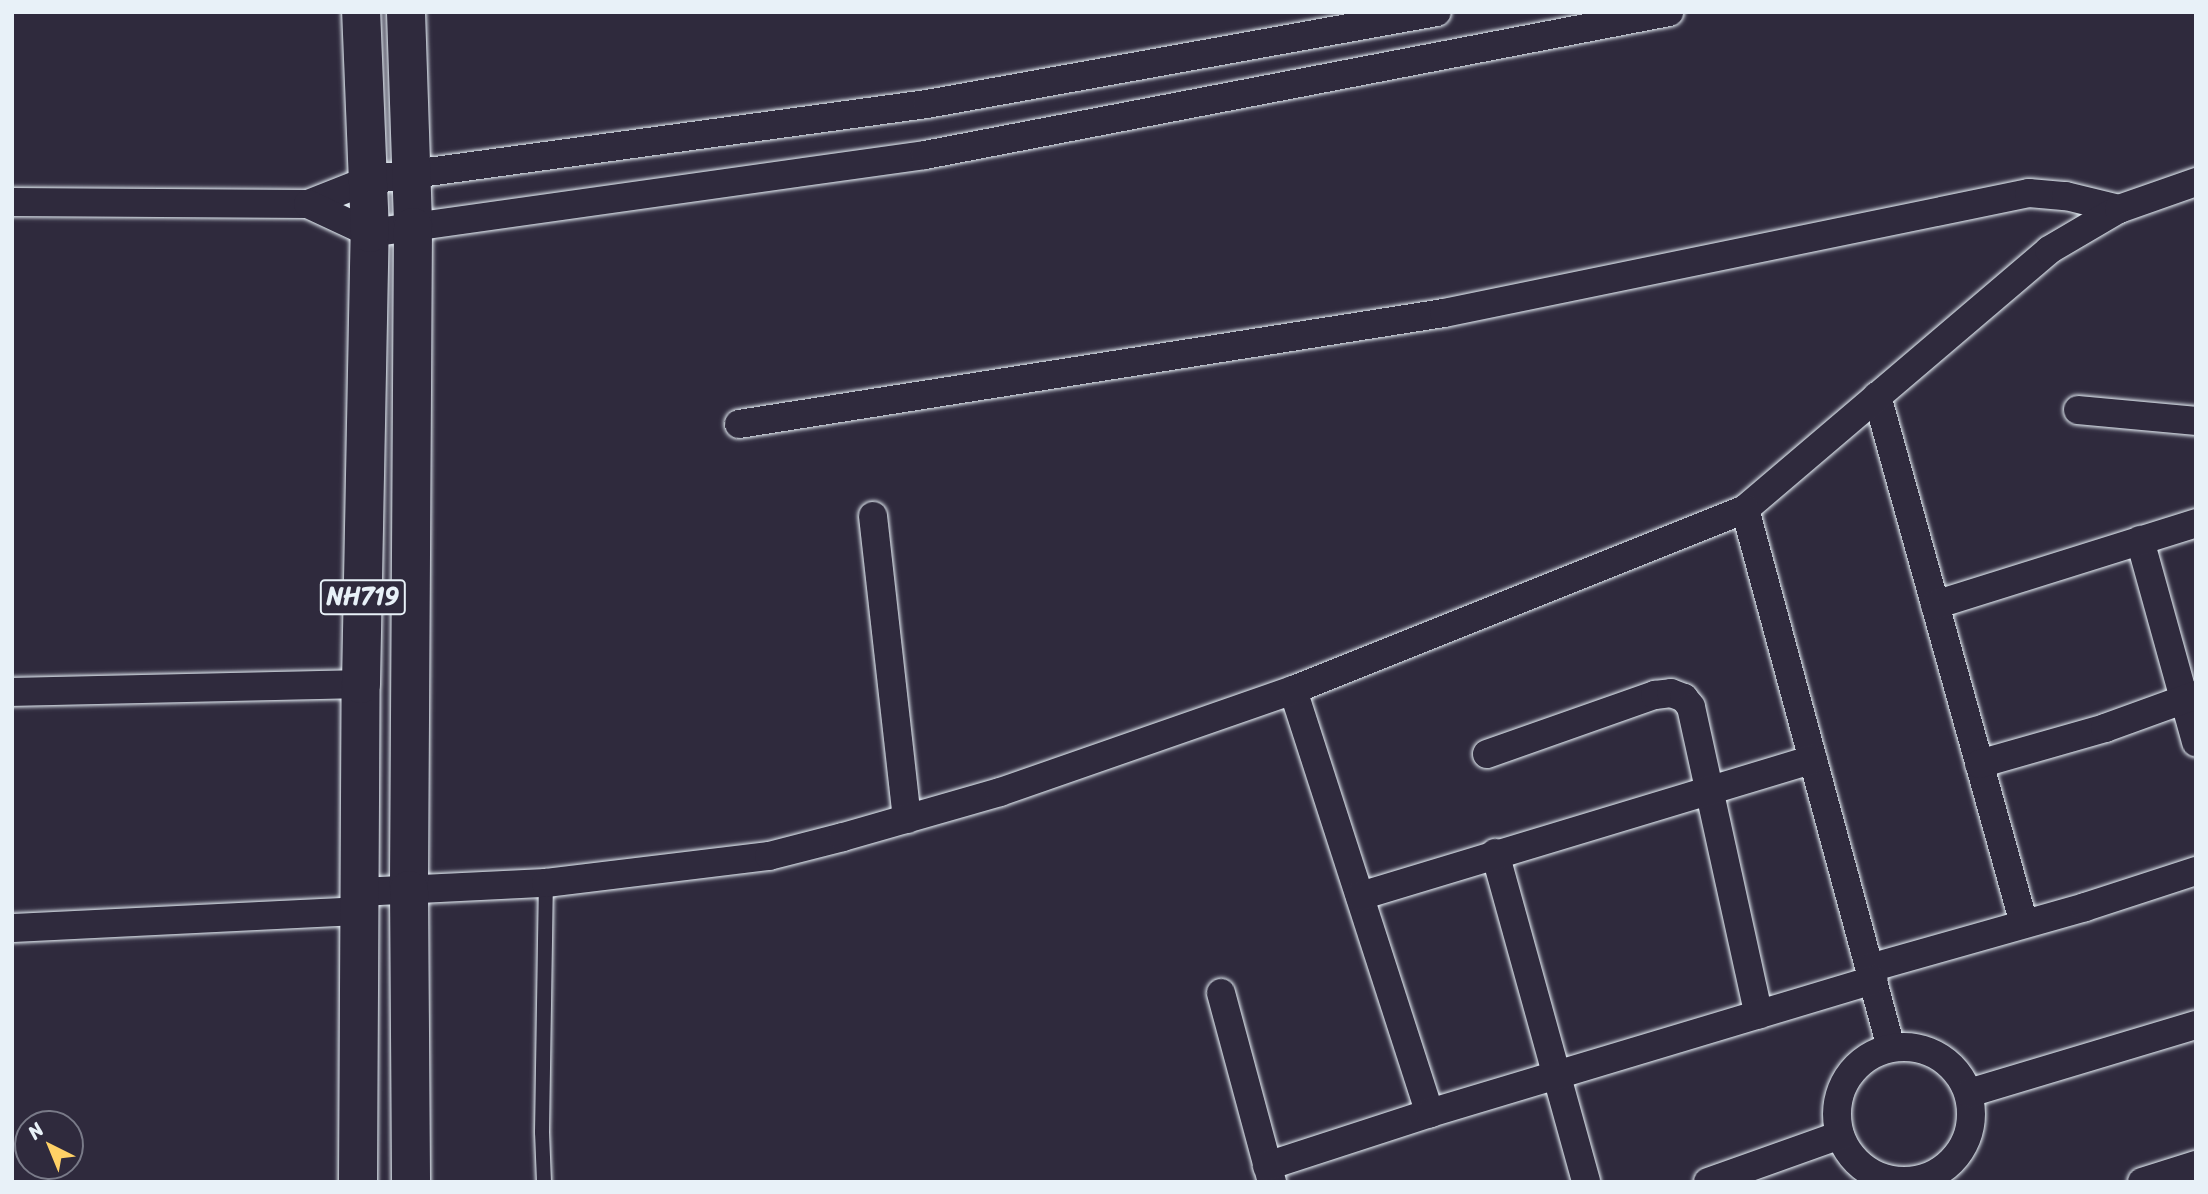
<!DOCTYPE html>
<style>
body{margin:0}
#map{position:relative;width:2208px;height:1194px;overflow:hidden;background:#2f2a3d;font-family:Sriracha,sans-serif}
div>[style]{position:absolute}
[style*='--x']{left:calc(var(--x)*1px);top:calc(var(--y)*1px);width:calc(var(--w)*1px);rotate:calc(var(--a)*1deg)}
.roads{filter:drop-shadow(0 0 2px #e8f1f8) drop-shadow(0 0 2px #e8f1f8)}
.lane>*{height:14px;margin:-7px;padding:0 7px;transform-origin:7px;border-radius:7px;background:#2f2a3d}
.street>*{height:28px;margin:-14px;padding:0 14px;transform-origin:14px;border-radius:14px;background:#2f2a3d}
.street>.ring{margin:-14px;padding:0;box-sizing:content-box;background:none;border:28px solid #2f2a3d;border-radius:50%}
.highway>*{height:38px;margin:-19px;padding:0 19px;transform-origin:19px;border-radius:19px;background:#2f2a3d}
span{translate:-50% -50%;white-space:nowrap;text-align:center;line-height:1.15;-webkit-text-stroke:7px #2f2a3d;paint-order:stroke}
.shield-label span{padding:2px 5px;background:#2f2a3d;border:2px solid;border-radius:5px;-webkit-text-stroke-width:0}
.shield-label{font-size:24px;color:#e8f1f8;font-weight:700}
.frame{position:absolute;inset:0;border:14px solid #e8f1f8;pointer-events:none}
.north{position:absolute;left:14px;top:1110px;width:70px;height:70px;box-sizing:border-box;background:#2f2a3d;border:2px solid #797a88;border-radius:50%;rotate:317deg;font-size:19px;font-weight:700;line-height:28px;text-align:center;color:#e8f1f8}
.north::after{content:'';display:block;margin:auto;width:24px;height:32px;background:#ffd166;clip-path:polygon(50% 0,100% 100%,50% 72%,0 100%)}
</style>
<div id="map">
<div class="roads">
<div class="lane">
<div style="--x:544;--y:1182;--w:50;--a:-92.3"></div>
<div style="--x:542;--y:1132;--w:249;--a:-89.1"></div>
</div>
<div class="street">
<div style="--x:12;--y:202;--w:296;--a:0.4"></div>
<div style="--x:308;--y:204;--w:66;--a:-21.5"></div>
<div style="--x:369;--y:180;--w:563;--a:-7.76"></div>
<div style="--x:927;--y:104;--w:518;--a:-10.23"></div>
<div style="--x:308;--y:204;--w:68;--a:25.1"></div>
<div style="--x:370;--y:233;--w:560;--a:-8"></div>
<div style="--x:925;--y:155;--w:758;--a:-10.88"></div>
<div style="--x:1877;--y:396;--w:548;--a:74.44"></div>
<div style="--x:2078;--y:410;--w:119;--a:5.3"></div>
<div style="--x:739;--y:424;--w:714;--a:-8.95"></div>
<div style="--x:1444;--y:313;--w:597;--a:-11.59"></div>
<div style="--x:2029;--y:193;--w:37;--a:5"></div>
<div style="--x:2066;--y:196;--w:55;--a:13.8"></div>
<div style="--x:1745;--y:509;--w:399;--a:-40.4"></div>
<div style="--x:2049;--y:250;--w:81;--a:-30.4"></div>
<div style="--x:2119;--y:209;--w:82;--a:-19.3"></div>
<div style="--x:873;--y:516;--w:305;--a:83.6"></div>
<div style="--x:2140;--y:540;--w:210;--a:74.5"></div>
<div style="--x:1935;--y:605;--w:274;--a:-17.4"></div>
<div style="--x:1293;--y:690;--w:445;--a:72.1"></div>
<div style="--x:12;--y:692;--w:349;--a:-1.3"></div>
<div style="--x:1487;--y:754;--w:178;--a:-19.4"></div>
<div style="--x:1655;--y:695;--w:16;--a:-7"></div>
<div style="--x:1671;--y:693;--w:14;--a:21"></div>
<div style="--x:1684;--y:698;--w:11;--a:52"></div>
<div style="--x:1691;--y:707;--w:315;--a:77.6"></div>
<div style="--x:1979;--y:764;--w:131;--a:-15.9"></div>
<div style="--x:2105;--y:728;--w:97;--a:-19.9"></div>
<div style="--x:1495;--y:853;--w:341;--a:74.5"></div>
<div style="--x:359;--y:892;--w:187;--a:-2.8"></div>
<div style="--x:546;--y:883;--w:225;--a:-6.9"></div>
<div style="--x:769;--y:856;--w:76;--a:-14.4"></div>
<div style="--x:843;--y:837;--w:163;--a:-16"></div>
<div style="--x:1000;--y:792;--w:310;--a:-19.2"></div>
<div style="--x:1293;--y:690;--w:487;--a:-21.8"></div>
<div style="--x:1745;--y:509;--w:558;--a:74.84"></div>
<div style="--x:1360;--y:896;--w:473;--a:-16.8"></div>
<div style="--x:12;--y:928;--w:347;--a:-2.8"></div>
<div style="--x:1870;--y:968;--w:223;--a:-15.8"></div>
<div style="--x:2085;--y:907;--w:117;--a:-18"></div>
<div style="--x:1221;--y:993;--w:196;--a:74.9"></div>
<div class="ring" style="left:1837px;top:1047px;width:106px;height:106px"></div>
<div style="--x:1969;--y:1093;--w:237;--a:-16.7"></div>
<div style="--x:1267;--y:1166;--w:171;--a:-18"></div>
<div style="--x:1430;--y:1113;--w:463;--a:-16.7"></div>
<div style="--x:1708;--y:1182;--w:140;--a:-19.6"></div>
<div style="--x:2142;--y:1182;--w:57;--a:-17.5"></div>
</div>
<div class="highway">
<div style="--x:406;--y:12;--w:215;--a:88.1"></div>
<div style="--x:413;--y:227;--w:663;--a:90.35"></div>
<div style="--x:409;--y:890;--w:292;--a:89.6"></div>
<div style="--x:358;--y:1182;--w:498;--a:-89.7"></div>
<div style="--x:361;--y:684;--w:451;--a:-88.9"></div>
<div style="--x:370;--y:233;--w:221;--a:-92.3"></div>
</div>
</div>
<div class="shield-label">
<span style="left:363px;top:597px">NH719</span>
</div>
<div class="frame"></div>
<div class="north">N</div>
</div>
